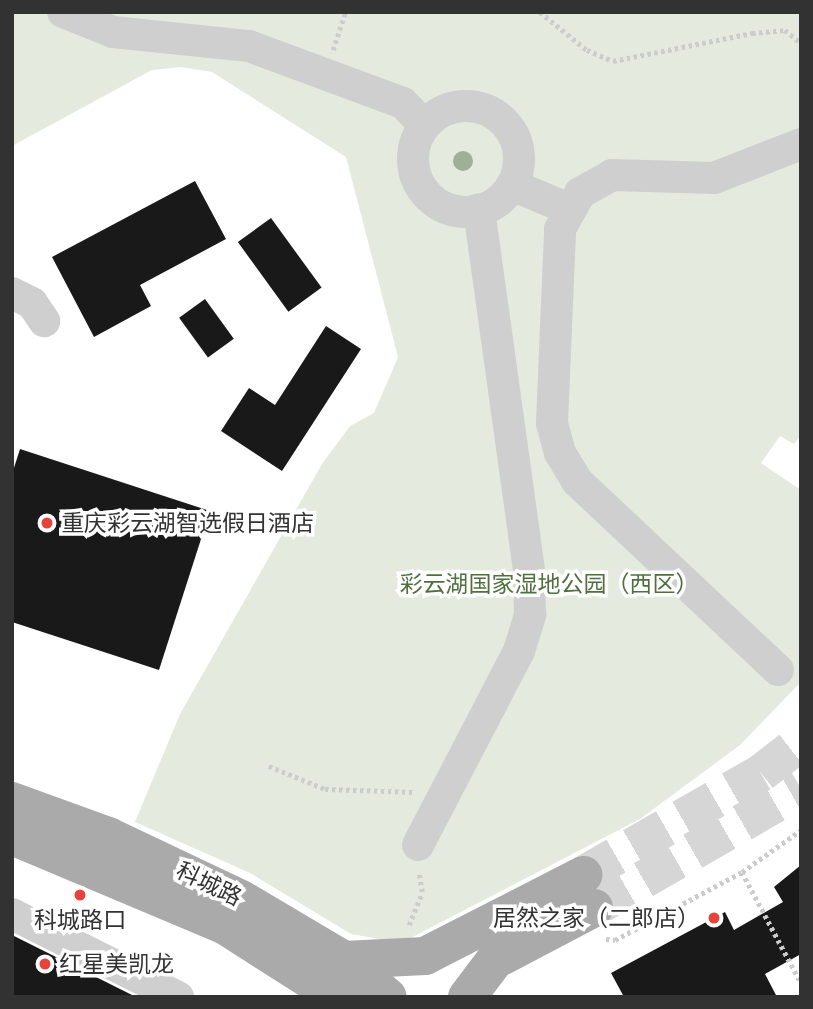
<!DOCTYPE html>
<meta charset="utf-8">
<style>
body{margin:0}
#map{position:relative;width:813px;height:1009px;overflow:hidden;background:#fff;font-family:"Asap Condensed","Noto Sans SC",sans-serif}
div>[style]{position:absolute}
[style*='--x']{left:calc(var(--x)*1px);top:calc(var(--y)*1px);width:calc(var(--w)*1px);rotate:calc(var(--a)*1deg)}
.green>*{inset:0;background:#e4ebde}
.building>*{inset:0;background:#191919;transform-origin:0 0}
.major-tunnel>*{height:38px;margin-top:-19px;transform-origin:0;background:repeating-linear-gradient(90deg,#d6d6d6 0 38px,transparent 0 57px)}
.path>*{height:4.5px;margin-top:-2.25px;transform-origin:0;background:repeating-linear-gradient(90deg,#ccc 0 3.5px,transparent 0 7px)}
.minor>*{height:32px;margin:-16px;padding:0 16px;transform-origin:16px;border-radius:16px;background:#cfcfcf}
.minor>.ring{margin:-16px;padding:0;box-sizing:content-box;background:none;border:32px solid #cfcfcf;border-radius:50%}
.major>*{height:38px;margin:-19px;padding:0 19px;transform-origin:19px;border-radius:19px;background:#aaa}
.trees>*{width:20px;height:20px;margin:-10px;border-radius:50%;background:#9eb095}
.dots>*{width:19px;height:19px;translate:-50% -50%;box-sizing:border-box;border:4px solid #fff;border-radius:50%}
span{translate:-50% -50%;white-space:nowrap;text-align:center;line-height:1.15;-webkit-text-stroke:7px #fff;paint-order:stroke}
.poi-label{font-size:23px;color:#323232}
.left{translate:0 -50%;text-align:left}
.right{translate:-100% -50%;text-align:right}
.park-label{font-size:23px;color:#4f6f3f}
.street-label{font-size:23px;color:#323232}
.frame{position:absolute;inset:0;border:14px solid #323232;pointer-events:none}
</style>
<div id="map">
<div class="green">
<div style="clip-path:polygon(12px 12px,801px 12px,801px 435px,794px 444px,780px 436px,761px 463px,801px 490px,801px 682px,740px 745px,640px 819px,401px 943px,351px 934px,250px 873px,135px 822px,180px 714px,322px 464px,350px 426px,374px 413px,398px 357px,346px 157px,212px 72px,181px 67px,152px 70px,12px 146px)"></div>
</div>
<div class="building">
<div style="clip-path:polygon(195px 181px,226px 239px,140px 285px,151px 306px,94px 337px,52px 257px)"></div>
<div style="left:271px;top:218px;width:86px;height:41px;rotate:54deg"></div>
<div style="left:205px;top:299px;width:49px;height:32px;rotate:54deg"></div>
<div style="clip-path:polygon(326px 326px,361px 349px,282px 471px,221px 431px,249px 388px,275px 405px)"></div>
<div style="clip-path:polygon(20px 449px,210px 511px,159px 670px,12px 622px,12px 474px)"></div>
<div style="clip-path:polygon(801px 865px,801px 954px,765px 974px,777px 997px,624px 997px,611px 973px,725px 912px,734px 930px,783px 902px,774px 887px)"></div>
<div style="clip-path:polygon(12px 935px,136px 997px,12px 997px)"></div>
</div>
<div class="major-tunnel">
<div style="--x:583;--y:875;--w:205;--a:-29.8"></div>
<div style="--x:761;--y:773;--w:51;--a:-37.8"></div>
<div style="--x:594;--y:908;--w:239;--a:-29.9"></div>
</div>
<div class="path">
<div style="--x:540;--y:12;--w:60;--a:39"></div>
<div style="--x:587;--y:50;--w:28;--a:23"></div>
<div style="--x:613;--y:61;--w:142;--a:-11.4"></div>
<div style="--x:752;--y:33;--w:33;--a:-5"></div>
<div style="--x:785;--y:30;--w:21;--a:39"></div>
<div style="--x:333;--y:50;--w:40;--a:-72"></div>
<div style="--x:269;--y:766;--w:61;--a:22.3"></div>
<div style="--x:325;--y:789;--w:88;--a:2"></div>
<div style="--x:742;--y:872;--w:126;--a:62"></div>
<div style="--x:409;--y:925;--w:35;--a:-68"></div>
<div style="--x:422;--y:892;--w:20;--a:-99"></div>
<div style="--x:606;--y:939;--w:9;--a:6"></div>
<div style="--x:615;--y:940;--w:144;--a:-28.2"></div>
<div style="--x:742;--y:872;--w:72;--a:-35.4"></div>
</div>
<div class="minor">
<div style="--x:63;--y:12;--w:54;--a:21.8"></div>
<div style="--x:113;--y:32;--w:137;--a:5.9"></div>
<div style="--x:249;--y:46;--w:164;--a:20.3"></div>
<div style="--x:403;--y:103;--w:30;--a:46"></div>
<div class="ring" style="left:413px;top:106px;width:74px;height:74px"></div>
<div style="--x:512;--y:185;--w:60;--a:22.7"></div>
<div style="--x:12;--y:293;--w:22;--a:27"></div>
<div style="--x:32;--y:303;--w:22;--a:56"></div>
<div style="--x:778;--y:670;--w:276;--a:-136.8"></div>
<div style="--x:577;--y:481;--w:33;--a:-121"></div>
<div style="--x:560;--y:453;--w:31;--a:-105"></div>
<div style="--x:552;--y:423;--w:194;--a:-87.6"></div>
<div style="--x:560;--y:229;--w:41;--a:-60.9"></div>
<div style="--x:580;--y:193;--w:37;--a:-29"></div>
<div style="--x:612;--y:175;--w:102;--a:1.7"></div>
<div style="--x:714;--y:178;--w:93;--a:-21.3"></div>
<div style="--x:418;--y:845;--w:219;--a:-62.5"></div>
<div style="--x:519;--y:651;--w:39;--a:-73"></div>
<div style="--x:530;--y:614;--w:44;--a:-91.3"></div>
<div style="--x:529;--y:570;--w:364;--a:-97.9"></div>
<div style="--x:12;--y:914;--w:186;--a:26.6"></div>
</div>
<div class="major">
<div style="--x:12;--y:801;--w:102;--a:20"></div>
<div style="--x:108;--y:836;--w:147;--a:25.3"></div>
<div style="--x:241;--y:899;--w:120;--a:30.6"></div>
<div style="--x:344;--y:960;--w:57;--a:40.1"></div>
<div style="--x:12;--y:836;--w:230;--a:22.8"></div>
<div style="--x:224;--y:925;--w:134;--a:32.5"></div>
<div style="--x:344;--y:960;--w:81;--a:-2.8"></div>
<div style="--x:425;--y:956;--w:178;--a:-27.1"></div>
<div style="--x:467;--y:997;--w:46;--a:-52.9"></div>
<div style="--x:495;--y:960;--w:112;--a:-27.7"></div>
</div>
<div class="trees">
<div style="left:463px;top:161px"></div>
</div>
<div class="dots">
<div style="left:47px;top:523px;background:#e4443a"></div>
<div style="left:80px;top:895px;background:#e4443a"></div>
<div style="left:714px;top:918px;background:#e4443a"></div>
<div style="left:45px;top:964px;background:#e4443a"></div>
</div>
<div class="poi-label">
<span class="left" style="left:61px;top:523px">重庆彩云湖智选假日酒店</span>
<span class="right" style="left:700px;top:918px">居然之家（二郎店）</span>
<span style="left:80px;top:920px">科城路口</span>
<span class="left" style="left:59px;top:964px">红星美凯龙</span>
</div>
<div class="park-label">
<span style="left:549px;top:584px">彩云湖国家湿地公园（西区）</span>
</div>
<div class="street-label">
<span style="left:209px;top:884px;rotate:26deg">科城路</span>
</div>
<div class="frame"></div>
</div>
